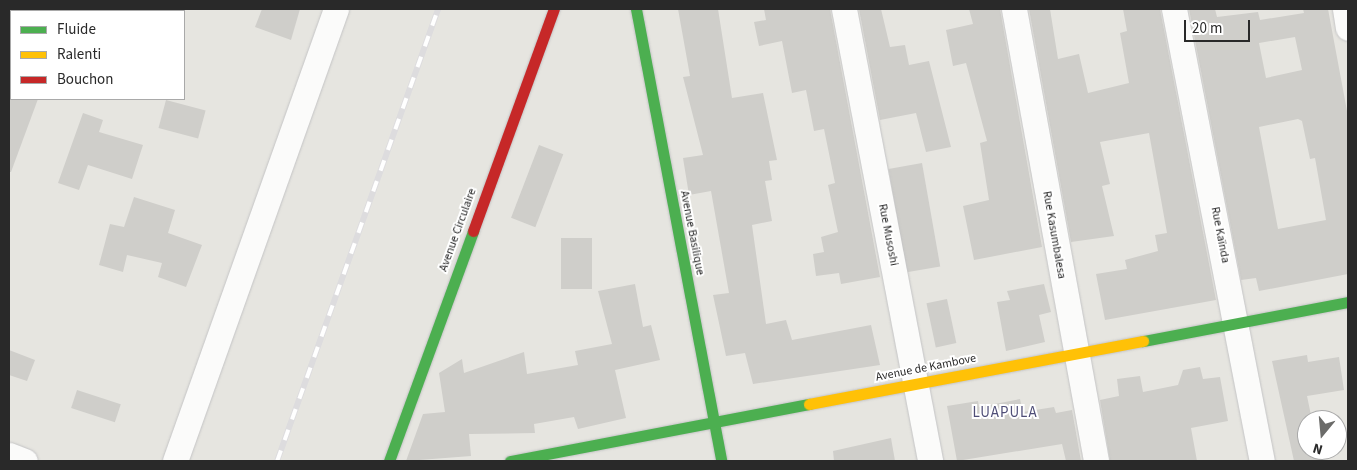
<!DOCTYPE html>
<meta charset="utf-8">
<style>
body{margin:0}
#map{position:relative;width:1357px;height:470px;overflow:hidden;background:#e6e5e0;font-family:"Source Sans 3",sans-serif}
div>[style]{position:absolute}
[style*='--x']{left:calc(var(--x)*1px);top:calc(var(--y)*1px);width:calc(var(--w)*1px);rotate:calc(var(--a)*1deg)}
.building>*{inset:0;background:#cfceca;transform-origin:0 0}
.roads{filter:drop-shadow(0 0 1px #c4c4c5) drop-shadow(0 0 1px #c4c4c5)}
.street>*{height:25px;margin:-12.5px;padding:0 12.5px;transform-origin:12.5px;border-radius:12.5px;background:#fbfbfa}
.fast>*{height:11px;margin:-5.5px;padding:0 5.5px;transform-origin:5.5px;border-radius:5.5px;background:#4caf50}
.slow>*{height:11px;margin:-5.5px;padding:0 5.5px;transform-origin:5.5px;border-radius:5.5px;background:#ffc107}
.jam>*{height:11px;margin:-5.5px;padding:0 5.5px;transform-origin:5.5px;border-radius:5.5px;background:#c62828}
.rail>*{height:5.5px;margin-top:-2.75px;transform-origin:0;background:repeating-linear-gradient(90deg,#fff 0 11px,#dddcde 0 22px);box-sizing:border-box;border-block:1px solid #dddcde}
span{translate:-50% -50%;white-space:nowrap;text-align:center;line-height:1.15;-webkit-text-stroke:4px #fff;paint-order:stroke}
.street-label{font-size:12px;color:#292929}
.quarter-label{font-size:15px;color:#4e4d76;letter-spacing:1px}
.frame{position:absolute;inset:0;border:10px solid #292929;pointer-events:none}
.legend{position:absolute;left:10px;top:10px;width:175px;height:90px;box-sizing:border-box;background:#fff;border:1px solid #a9a9a9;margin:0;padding:6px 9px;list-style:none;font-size:15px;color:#292929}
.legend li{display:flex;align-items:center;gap:10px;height:25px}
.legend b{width:25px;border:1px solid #a9a9a9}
.north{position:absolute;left:1297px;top:410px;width:50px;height:50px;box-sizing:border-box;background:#fff;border:1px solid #a9a9a9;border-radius:50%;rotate:197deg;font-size:14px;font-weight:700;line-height:20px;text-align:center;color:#292929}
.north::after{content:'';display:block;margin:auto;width:18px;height:22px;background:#6b6b69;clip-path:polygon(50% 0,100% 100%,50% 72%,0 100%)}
.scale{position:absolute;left:1184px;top:20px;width:66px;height:22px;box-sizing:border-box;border:2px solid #292929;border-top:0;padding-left:6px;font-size:15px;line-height:18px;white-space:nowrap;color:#292929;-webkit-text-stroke:4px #fff;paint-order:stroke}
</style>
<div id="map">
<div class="building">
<div style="clip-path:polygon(262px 9px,300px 9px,291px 40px,255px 27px)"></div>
<div style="clip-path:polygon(678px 9px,718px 9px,732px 98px,763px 93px,777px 160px,769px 161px,772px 180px,765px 181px,772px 221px,752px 225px,766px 324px,786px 320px,792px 340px,871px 325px,880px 365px,753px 384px,745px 353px,726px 356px,713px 295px,729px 293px,711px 191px,689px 195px,683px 158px,703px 155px,683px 77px,690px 76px)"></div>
<div style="clip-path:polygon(764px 9px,830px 9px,880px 277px,841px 284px,839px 273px,816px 276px,813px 254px,824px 252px,821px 237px,838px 232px,828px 185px,835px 183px,824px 129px,814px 131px,806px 90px,792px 93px,782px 41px,759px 46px,754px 22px,766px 20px)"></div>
<div style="clip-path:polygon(859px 9px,881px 9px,890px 47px,905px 45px,909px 65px,929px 61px,951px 147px,926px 152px,916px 113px,880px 120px)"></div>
<div style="clip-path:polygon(969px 9px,1000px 9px,1042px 247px,974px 260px,963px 206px,989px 200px,980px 143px,987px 141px,966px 63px,953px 66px,946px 30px,973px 24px)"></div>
<div style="clip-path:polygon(1029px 9px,1050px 9px,1058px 59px,1079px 54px,1088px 93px,1129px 83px,1120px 33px,1127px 31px,1123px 9px,1160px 9px,1216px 300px,1105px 320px,1096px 274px,1127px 269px,1125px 260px,1158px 251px,1155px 235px,1167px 233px,1149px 133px,1100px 142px,1110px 184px,1102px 186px,1114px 236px,1071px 242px)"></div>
<div style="clip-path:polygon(evenodd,1189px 9px,1215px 9px,1217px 17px,1258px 12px,1260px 20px,1304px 13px,1303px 9px,1328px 9px,1347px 111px,1348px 274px,1259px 291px,1256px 278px,1241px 280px,1189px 9px,1295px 37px,1302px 70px,1266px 78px,1259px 43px,1295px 37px,1189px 9px,1298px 119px,1302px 121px,1310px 159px,1315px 158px,1326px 220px,1278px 229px,1259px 127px,1298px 119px)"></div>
<div style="clip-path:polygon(9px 99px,38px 99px,11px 172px,9px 172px)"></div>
<div style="left:166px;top:100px;width:41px;height:29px;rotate:15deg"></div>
<div style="clip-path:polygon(83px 113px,103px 120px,99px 132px,143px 145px,132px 179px,88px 165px,79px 190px,58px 183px)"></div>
<div style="left:539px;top:145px;width:26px;height:78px;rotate:21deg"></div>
<div style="left:922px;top:163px;width:105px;height:34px;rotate:80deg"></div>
<div style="clip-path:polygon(134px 197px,175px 210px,168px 233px,202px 245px,186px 287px,158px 277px,162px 263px,127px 255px,123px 272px,99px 265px,110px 224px,124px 227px)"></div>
<div style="left:561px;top:238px;width:31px;height:51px"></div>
<div style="clip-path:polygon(635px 284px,643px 327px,651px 325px,660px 360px,615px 370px,626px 418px,578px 429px,574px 417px,534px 424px,535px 433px,469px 434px,471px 456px,406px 461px,423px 414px,445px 412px,439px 373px,462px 359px,464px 373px,524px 352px,527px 374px,578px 365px,575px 351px,612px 344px,598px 291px)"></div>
<div style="clip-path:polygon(1044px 284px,1051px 312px,1039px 315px,1045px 342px,1006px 351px,997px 302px,1010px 300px,1007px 291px)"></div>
<div style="left:947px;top:299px;width:45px;height:21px;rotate:78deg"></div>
<div style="clip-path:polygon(9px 350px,35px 360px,27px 381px,9px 375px)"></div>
<div style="clip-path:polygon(1307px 355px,1308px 362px,1339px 357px,1344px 390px,1307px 396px,1312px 420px,1307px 420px,1307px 450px,1318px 450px,1321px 461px,1294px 461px,1272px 361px)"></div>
<div style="clip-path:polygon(1200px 367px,1203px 379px,1220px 377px,1228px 421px,1191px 428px,1197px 461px,1110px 461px,1100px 400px,1119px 396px,1117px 379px,1140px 376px,1143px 392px,1178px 385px,1183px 370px)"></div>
<div style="left:77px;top:390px;width:46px;height:19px;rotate:18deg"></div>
<div style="clip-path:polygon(1020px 399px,1023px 412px,1054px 407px,1056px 413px,1072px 410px,1081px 461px,1066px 461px,1062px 444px,957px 461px,947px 406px,978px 401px,979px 407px)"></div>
<div style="clip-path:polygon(891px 438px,895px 461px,834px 461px,833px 451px)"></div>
</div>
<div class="roads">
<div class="street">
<div style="--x:844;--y:9;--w:460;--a:79.2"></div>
<div style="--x:1014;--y:9;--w:459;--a:79.7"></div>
<div style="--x:1174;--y:9;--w:460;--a:79"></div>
<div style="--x:1345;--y:9;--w:19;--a:81"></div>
<div style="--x:9;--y:455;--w:17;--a:21"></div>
<div style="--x:175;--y:461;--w:480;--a:-70.4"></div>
</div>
<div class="fast">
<div style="--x:636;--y:9;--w:460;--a:79.3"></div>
<div style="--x:1143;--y:341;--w:209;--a:-10.8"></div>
<div style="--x:389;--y:461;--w:245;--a:-69.9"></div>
<div style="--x:510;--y:461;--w:304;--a:-10.8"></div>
</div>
<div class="slow">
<div style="--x:809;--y:404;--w:340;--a:-10.7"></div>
</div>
<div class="jam">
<div style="--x:473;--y:231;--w:236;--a:-70"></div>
</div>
</div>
<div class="rail">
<div style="--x:277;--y:461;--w:480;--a:-70.4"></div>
</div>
<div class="street-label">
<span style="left:458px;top:230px;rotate:-70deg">Avenue Circulaire</span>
<span style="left:692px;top:233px;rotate:79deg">Avenue Basilique</span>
<span style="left:888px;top:235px;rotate:79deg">Rue Musoshi</span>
<span style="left:1054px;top:235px;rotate:80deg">Rue Kasumbalesa</span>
<span style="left:1220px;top:235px;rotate:79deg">Rue Kaïnda</span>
<span style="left:926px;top:368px;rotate:-11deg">Avenue de Kambove</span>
</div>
<div class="quarter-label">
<span style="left:1005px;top:413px">LUAPULA</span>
</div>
<div class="frame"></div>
<ul class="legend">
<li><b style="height:6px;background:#4caf50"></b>Fluide</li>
<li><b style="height:6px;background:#ffc107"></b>Ralenti</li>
<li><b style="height:6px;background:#c62828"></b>Bouchon</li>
</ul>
<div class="north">N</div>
<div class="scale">20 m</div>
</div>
